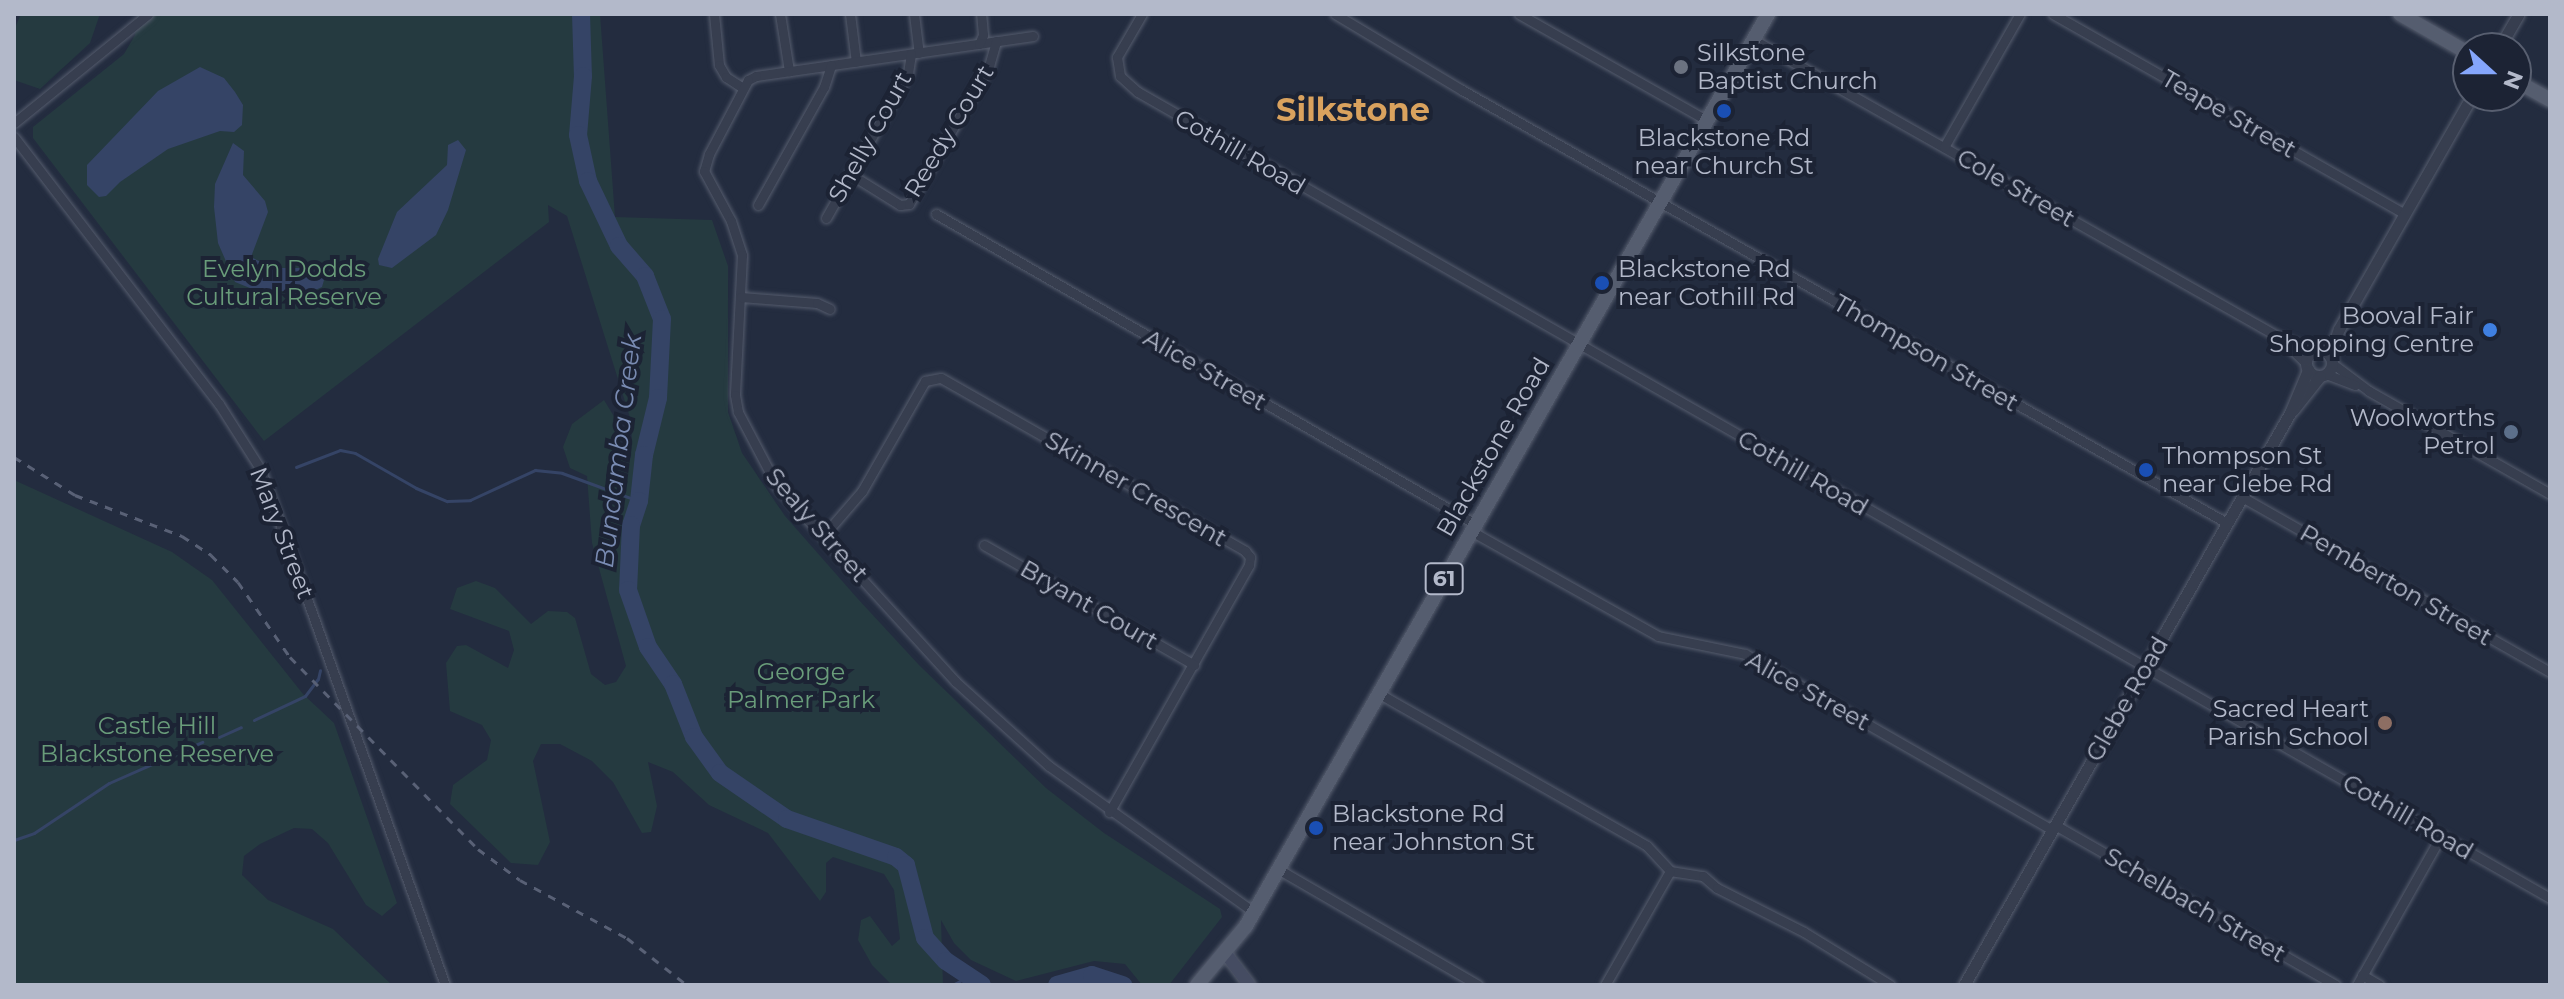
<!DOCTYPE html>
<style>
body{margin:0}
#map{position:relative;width:2564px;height:999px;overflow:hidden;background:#232c3f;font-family:Montserrat,sans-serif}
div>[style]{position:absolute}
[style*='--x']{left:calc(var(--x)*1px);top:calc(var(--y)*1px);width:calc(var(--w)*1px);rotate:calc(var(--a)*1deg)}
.green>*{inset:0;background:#253a40}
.water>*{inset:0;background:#354466}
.stream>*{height:3px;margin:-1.5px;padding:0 1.5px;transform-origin:1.5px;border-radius:1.5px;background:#354466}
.river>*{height:18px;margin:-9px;padding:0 9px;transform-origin:9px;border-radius:9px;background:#354466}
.roads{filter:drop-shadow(0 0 2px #555c6d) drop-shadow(0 0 2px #555c6d)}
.minor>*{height:9px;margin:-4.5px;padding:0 4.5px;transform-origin:4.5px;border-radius:4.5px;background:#373e4f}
.tertiary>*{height:11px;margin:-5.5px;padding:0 5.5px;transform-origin:5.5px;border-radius:5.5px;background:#373e4f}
.tertiary>.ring{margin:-5.5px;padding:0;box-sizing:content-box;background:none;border:11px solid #373e4f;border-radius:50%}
.secondary>*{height:12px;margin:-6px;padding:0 6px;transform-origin:6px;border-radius:6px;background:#454c62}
.primary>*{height:14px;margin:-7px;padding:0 7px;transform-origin:7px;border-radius:7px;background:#555d6f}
.rail>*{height:3px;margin-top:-1.5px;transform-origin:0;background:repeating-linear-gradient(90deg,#596176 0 8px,transparent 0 16px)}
.dots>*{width:22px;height:22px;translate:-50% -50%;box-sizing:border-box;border:4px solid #1c2334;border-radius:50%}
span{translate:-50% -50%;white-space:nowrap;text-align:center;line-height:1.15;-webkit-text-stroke:8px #1c2334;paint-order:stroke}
.shield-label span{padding:2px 6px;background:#1c2334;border:2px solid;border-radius:6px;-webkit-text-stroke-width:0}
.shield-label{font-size:22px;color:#b3b9ca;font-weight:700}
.poi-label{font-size:24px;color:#b3b9ca}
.left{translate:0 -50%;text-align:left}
.right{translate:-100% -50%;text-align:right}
.street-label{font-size:24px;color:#b3b9ca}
.park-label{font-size:24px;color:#699c7a}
.water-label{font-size:26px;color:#798bb2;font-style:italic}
.district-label{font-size:32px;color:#d9a25e;font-weight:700}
.frame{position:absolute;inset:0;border:16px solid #b3b9ca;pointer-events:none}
.north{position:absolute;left:2452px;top:32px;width:80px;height:80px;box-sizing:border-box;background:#1c2334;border:2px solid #585f70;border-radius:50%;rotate:111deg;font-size:22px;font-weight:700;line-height:32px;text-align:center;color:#b3b9ca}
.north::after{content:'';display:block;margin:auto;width:28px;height:36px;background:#85a6fc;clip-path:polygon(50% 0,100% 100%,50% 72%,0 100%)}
</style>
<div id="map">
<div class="green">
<div style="clip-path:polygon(21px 14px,100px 14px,90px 43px,40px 89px,14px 80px,14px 30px)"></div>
<div style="clip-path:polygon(137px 14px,600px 14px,615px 217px,712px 220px,728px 266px,728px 412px,742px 453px,785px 516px,858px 599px,919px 665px,1046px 788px,1104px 833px,1220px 909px,1222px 917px,1169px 985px,1142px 985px,1125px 964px,1094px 961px,1016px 981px,971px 960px,954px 943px,941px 920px,943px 985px,892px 985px,872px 965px,858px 940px,861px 920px,870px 916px,892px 946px,900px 939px,894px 890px,884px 874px,833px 857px,826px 863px,826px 892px,820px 901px,768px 833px,709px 805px,673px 772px,648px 762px,657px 806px,651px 832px,642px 833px,613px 782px,592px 761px,560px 744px,541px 744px,533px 761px,550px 842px,538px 865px,511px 863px,450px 804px,453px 785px,487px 760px,491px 740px,482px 725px,450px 711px,446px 663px,457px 646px,466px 645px,508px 668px,514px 650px,509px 631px,450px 609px,457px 588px,476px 581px,495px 588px,531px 624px,548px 611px,567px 612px,575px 618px,591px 674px,605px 685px,616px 682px,626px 666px,592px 543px,587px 476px,570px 468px,563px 447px,572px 424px,604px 400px,615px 418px,625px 464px,631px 457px,632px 424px,567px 216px,548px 205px,549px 222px,264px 441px,33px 138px,33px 127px,124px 54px,135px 35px)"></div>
<div style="clip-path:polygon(14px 480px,172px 552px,212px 580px,303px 694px,334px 723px,397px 903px,382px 916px,366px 905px,328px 843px,312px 829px,294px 828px,260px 844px,244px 856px,242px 875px,268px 900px,333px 929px,392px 985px,14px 985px)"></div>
</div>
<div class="water">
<div style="clip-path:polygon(200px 67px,224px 78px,235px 92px,243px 105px,242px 125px,234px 132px,220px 131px,168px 149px,120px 182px,106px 196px,99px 197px,87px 185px,87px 165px,158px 91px)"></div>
<div style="clip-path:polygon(458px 140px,466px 150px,448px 210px,436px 235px,392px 268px,379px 265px,378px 259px,397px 212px,447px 165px,448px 145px)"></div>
<div style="clip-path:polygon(233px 143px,244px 151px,243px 175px,265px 201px,268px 212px,251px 257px,272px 268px,305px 268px,318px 273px,324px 280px,322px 287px,313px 291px,257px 291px,235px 282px,218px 243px,214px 207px,215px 184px)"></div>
</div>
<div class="stream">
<div style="--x:296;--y:467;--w:47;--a:-21.1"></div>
<div style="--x:340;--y:450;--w:15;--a:11"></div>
<div style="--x:355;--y:453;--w:70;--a:29.8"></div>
<div style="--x:416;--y:488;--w:34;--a:23"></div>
<div style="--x:447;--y:501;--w:23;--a:-2"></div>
<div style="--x:470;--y:500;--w:72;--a:-24.8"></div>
<div style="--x:535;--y:470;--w:27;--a:6"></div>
<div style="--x:562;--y:473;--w:82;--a:20"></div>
<div style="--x:254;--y:720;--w:56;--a:-25.2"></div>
<div style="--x:305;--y:696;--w:21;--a:-53"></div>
<div style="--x:318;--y:679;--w:9;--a:-77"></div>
<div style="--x:219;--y:737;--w:24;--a:-24"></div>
<div style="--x:14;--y:840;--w:21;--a:-19"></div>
<div style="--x:34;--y:833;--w:90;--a:-33.7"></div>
<div style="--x:109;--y:783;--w:102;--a:-23.8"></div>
<div style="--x:952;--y:985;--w:16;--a:-27"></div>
</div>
<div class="river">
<div style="--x:581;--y:14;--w:62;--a:88.2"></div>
<div style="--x:583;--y:76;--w:59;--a:94.8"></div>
<div style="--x:578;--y:135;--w:47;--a:77.7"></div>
<div style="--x:588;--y:181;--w:72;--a:64.5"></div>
<div style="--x:619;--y:246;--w:40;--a:49"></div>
<div style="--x:645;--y:276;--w:46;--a:68.4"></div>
<div style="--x:662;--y:319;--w:79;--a:92.9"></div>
<div style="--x:658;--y:398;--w:59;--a:103.8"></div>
<div style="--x:644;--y:455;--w:46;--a:96.2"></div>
<div style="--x:639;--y:501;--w:25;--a:108"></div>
<div style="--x:631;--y:525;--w:65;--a:92.6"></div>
<div style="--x:628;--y:590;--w:60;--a:70.7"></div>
<div style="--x:648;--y:647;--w:45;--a:56"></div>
<div style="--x:673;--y:684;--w:57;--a:68.4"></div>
<div style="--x:694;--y:737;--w:44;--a:54.2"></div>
<div style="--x:720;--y:773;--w:81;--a:34.5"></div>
<div style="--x:787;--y:819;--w:115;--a:19.2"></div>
<div style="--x:896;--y:857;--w:13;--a:39"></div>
<div style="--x:906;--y:865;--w:75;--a:75.4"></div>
<div style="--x:925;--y:938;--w:31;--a:48"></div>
<div style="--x:946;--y:961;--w:43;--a:33.7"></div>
<div style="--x:1057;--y:985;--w:36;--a:-16"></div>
<div style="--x:1092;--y:975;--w:33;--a:18"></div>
</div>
<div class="roads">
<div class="minor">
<div style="--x:714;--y:14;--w:51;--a:84.4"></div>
<div style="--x:719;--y:65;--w:14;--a:60"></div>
<div style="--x:726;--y:77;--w:20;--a:33"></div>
<div style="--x:780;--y:14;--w:58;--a:81"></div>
<div style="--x:850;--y:14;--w:48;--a:82.9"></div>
<div style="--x:914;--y:14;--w:39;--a:83"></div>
<div style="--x:1142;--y:14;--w:50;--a:120.2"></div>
<div style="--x:1117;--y:57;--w:19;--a:81"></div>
<div style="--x:1120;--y:76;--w:24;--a:42"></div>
<div style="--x:1138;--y:92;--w:1626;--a:29.72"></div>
<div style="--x:1335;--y:14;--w:148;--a:30.9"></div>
<div style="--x:1462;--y:90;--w:879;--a:29.51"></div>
<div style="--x:1519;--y:14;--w:215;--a:29.5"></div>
<div style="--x:2053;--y:14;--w:403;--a:29.6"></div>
<div style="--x:1033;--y:36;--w:280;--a:171.8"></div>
<div style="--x:756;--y:76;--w:9;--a:153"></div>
<div style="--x:748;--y:80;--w:84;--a:117.8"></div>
<div style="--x:709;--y:154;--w:18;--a:106"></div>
<div style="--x:704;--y:171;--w:57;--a:61.6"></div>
<div style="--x:731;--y:221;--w:36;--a:72"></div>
<div style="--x:742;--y:255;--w:140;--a:92.9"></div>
<div style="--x:735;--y:395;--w:17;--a:80"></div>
<div style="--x:738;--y:412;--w:84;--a:62.2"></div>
<div style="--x:777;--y:486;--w:265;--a:47.6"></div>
<div style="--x:956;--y:682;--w:125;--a:42.1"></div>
<div style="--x:1049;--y:766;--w:252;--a:35.5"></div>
<div style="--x:1754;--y:40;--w:603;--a:29.5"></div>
<div style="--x:2279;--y:337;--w:37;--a:22"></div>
<div style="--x:979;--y:44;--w:10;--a:-66"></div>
<div style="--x:983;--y:35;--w:21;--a:-95"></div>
<div style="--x:14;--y:123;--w:173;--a:-39.1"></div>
<div style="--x:14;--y:137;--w:337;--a:52.5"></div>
<div style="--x:219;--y:404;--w:78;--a:57.5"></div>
<div style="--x:261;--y:470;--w:547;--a:70.34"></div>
<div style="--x:1944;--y:147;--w:153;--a:-60.3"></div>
<div style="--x:850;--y:174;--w:59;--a:31.8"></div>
<div style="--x:900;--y:205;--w:9;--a:-6"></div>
<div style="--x:909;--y:204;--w:160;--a:-59.9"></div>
<div style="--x:989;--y:66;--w:26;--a:-74"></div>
<div style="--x:758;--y:205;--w:135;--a:-60.8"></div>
<div style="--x:824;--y:87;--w:23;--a:-72"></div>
<div style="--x:936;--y:214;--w:622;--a:29.9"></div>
<div style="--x:826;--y:218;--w:167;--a:-60.5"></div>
<div style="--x:908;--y:73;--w:19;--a:-81"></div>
<div style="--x:741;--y:297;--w:76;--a:4.5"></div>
<div style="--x:817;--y:303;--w:14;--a:25"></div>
<div style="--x:2281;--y:339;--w:35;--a:44"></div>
<div style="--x:2333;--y:364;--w:45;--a:36.9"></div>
<div style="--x:2369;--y:391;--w:208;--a:29.6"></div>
<div style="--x:2326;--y:374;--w:31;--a:21"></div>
<div style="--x:2242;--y:497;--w:354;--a:29.6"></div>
<div style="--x:1471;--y:531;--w:214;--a:29.3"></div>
<div style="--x:1658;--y:636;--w:89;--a:11.7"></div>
<div style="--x:1745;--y:654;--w:354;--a:29.8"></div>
<div style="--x:824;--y:535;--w:58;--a:-49.2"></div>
<div style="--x:862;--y:491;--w:127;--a:-60.2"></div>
<div style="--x:925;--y:381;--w:16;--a:-11"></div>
<div style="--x:941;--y:378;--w:350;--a:29.6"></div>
<div style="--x:1245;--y:551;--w:8;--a:50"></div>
<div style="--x:1250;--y:557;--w:8;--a:97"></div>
<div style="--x:1249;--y:565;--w:284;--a:119.5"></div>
<div style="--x:984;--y:545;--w:242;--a:29.7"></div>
<div style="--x:1378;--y:693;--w:309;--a:29.6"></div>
<div style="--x:1647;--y:846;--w:34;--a:47"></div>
<div style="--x:1670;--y:871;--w:33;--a:9"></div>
<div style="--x:1703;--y:876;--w:18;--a:41"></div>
<div style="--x:1717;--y:888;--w:97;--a:26.8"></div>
<div style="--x:1804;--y:932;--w:101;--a:31.6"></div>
<div style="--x:2055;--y:825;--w:323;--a:29.7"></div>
<div style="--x:1278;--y:869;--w:231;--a:30.1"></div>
<div style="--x:2362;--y:975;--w:20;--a:30"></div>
<div style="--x:1605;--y:985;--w:131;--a:-60.3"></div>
<div style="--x:2357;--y:985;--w:171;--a:-60.6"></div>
</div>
<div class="tertiary">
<div style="--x:2499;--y:48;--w:39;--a:-60"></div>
<div class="ring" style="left:2306px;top:350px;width:15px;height:15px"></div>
<div style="--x:2330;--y:356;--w:28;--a:-72"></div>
<div style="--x:2339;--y:329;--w:268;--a:-60.3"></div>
<div style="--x:2293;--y:410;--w:43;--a:-51.5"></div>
<div style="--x:1964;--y:985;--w:658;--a:-60.32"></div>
<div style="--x:2290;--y:413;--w:47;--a:-67.3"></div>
</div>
<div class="secondary">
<div style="--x:1226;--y:954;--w:39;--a:53"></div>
</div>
<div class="primary">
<div style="--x:2400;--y:14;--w:78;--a:29.8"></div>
<div style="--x:2516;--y:81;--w:39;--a:29"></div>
<div style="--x:1197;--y:985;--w:77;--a:-50.3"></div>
<div style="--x:1246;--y:926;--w:1051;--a:-60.21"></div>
</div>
</div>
<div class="rail">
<div style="--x:14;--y:457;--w:72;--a:31.9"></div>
<div style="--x:75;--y:495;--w:115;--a:21"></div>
<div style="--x:182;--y:536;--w:35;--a:33"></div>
<div style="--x:211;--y:555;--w:38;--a:45"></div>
<div style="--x:238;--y:582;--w:91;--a:55.3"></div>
<div style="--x:290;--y:657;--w:269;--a:45.6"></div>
<div style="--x:478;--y:849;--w:52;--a:36.4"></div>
<div style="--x:520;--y:880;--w:122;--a:28.5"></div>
<div style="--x:627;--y:938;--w:76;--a:38.1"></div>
</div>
<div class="dots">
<div style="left:1681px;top:67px;background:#6b7280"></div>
<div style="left:1724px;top:111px;background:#1a4fb4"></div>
<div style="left:1602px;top:283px;background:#1a4fb4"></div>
<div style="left:2490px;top:330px;background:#3f7fe0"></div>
<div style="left:2511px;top:432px;background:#5c6f8a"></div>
<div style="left:2146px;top:470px;background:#1a4fb4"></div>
<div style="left:2385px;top:723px;background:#8d6e63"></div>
<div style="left:1316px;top:828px;background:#1a4fb4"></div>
</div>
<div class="shield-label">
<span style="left:1444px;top:579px">61</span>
</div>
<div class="poi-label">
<span class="left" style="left:1697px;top:67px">Silkstone<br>Baptist Church</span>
<span style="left:1724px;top:152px">Blackstone Rd<br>near Church St</span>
<span class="left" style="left:1618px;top:283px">Blackstone Rd<br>near Cothill Rd</span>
<span class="right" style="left:2474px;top:330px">Booval Fair<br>Shopping Centre</span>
<span class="right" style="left:2495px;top:432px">Woolworths<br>Petrol</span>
<span class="left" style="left:2162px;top:470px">Thompson St<br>near Glebe Rd</span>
<span class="right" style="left:2369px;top:723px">Sacred Heart<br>Parish School</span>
<span class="left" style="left:1332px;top:828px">Blackstone Rd<br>near Johnston St</span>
</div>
<div class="street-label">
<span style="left:2229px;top:114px;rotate:30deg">Teape Street</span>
<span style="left:949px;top:131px;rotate:-59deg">Reedy Court</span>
<span style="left:870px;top:137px;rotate:-61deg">Shelly Court</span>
<span style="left:1240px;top:152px;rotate:30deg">Cothill Road</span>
<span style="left:2016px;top:188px;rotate:30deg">Cole Street</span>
<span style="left:1926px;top:353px;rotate:30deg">Thompson Street</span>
<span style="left:1205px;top:370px;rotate:30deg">Alice Street</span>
<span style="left:1493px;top:447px;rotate:-60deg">Blackstone Road</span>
<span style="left:1803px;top:473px;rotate:30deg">Cothill Road</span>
<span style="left:1136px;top:489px;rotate:30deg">Skinner Crescent</span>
<span style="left:817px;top:525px;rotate:49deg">Sealy Street</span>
<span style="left:282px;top:533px;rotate:69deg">Mary Street</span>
<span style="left:2396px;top:585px;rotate:30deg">Pemberton Street</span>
<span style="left:1089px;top:605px;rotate:30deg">Bryant Court</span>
<span style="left:1808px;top:691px;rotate:29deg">Alice Street</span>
<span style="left:2127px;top:699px;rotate:-60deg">Glebe Road</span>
<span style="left:2408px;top:817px;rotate:30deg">Cothill Road</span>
<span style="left:2195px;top:905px;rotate:30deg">Schelbach Street</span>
</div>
<div class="park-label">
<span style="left:284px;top:283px">Evelyn Dodds<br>Cultural Reserve</span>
<span style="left:801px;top:686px">George<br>Palmer Park</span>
<span style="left:157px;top:740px">Castle Hill<br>Blackstone Reserve</span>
</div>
<div class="water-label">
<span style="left:619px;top:451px;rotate:-83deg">Bundamba Creek</span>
</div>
<div class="district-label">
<span style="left:1353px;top:110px">Silkstone</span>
</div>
<div class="frame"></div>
<div class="north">N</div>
</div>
